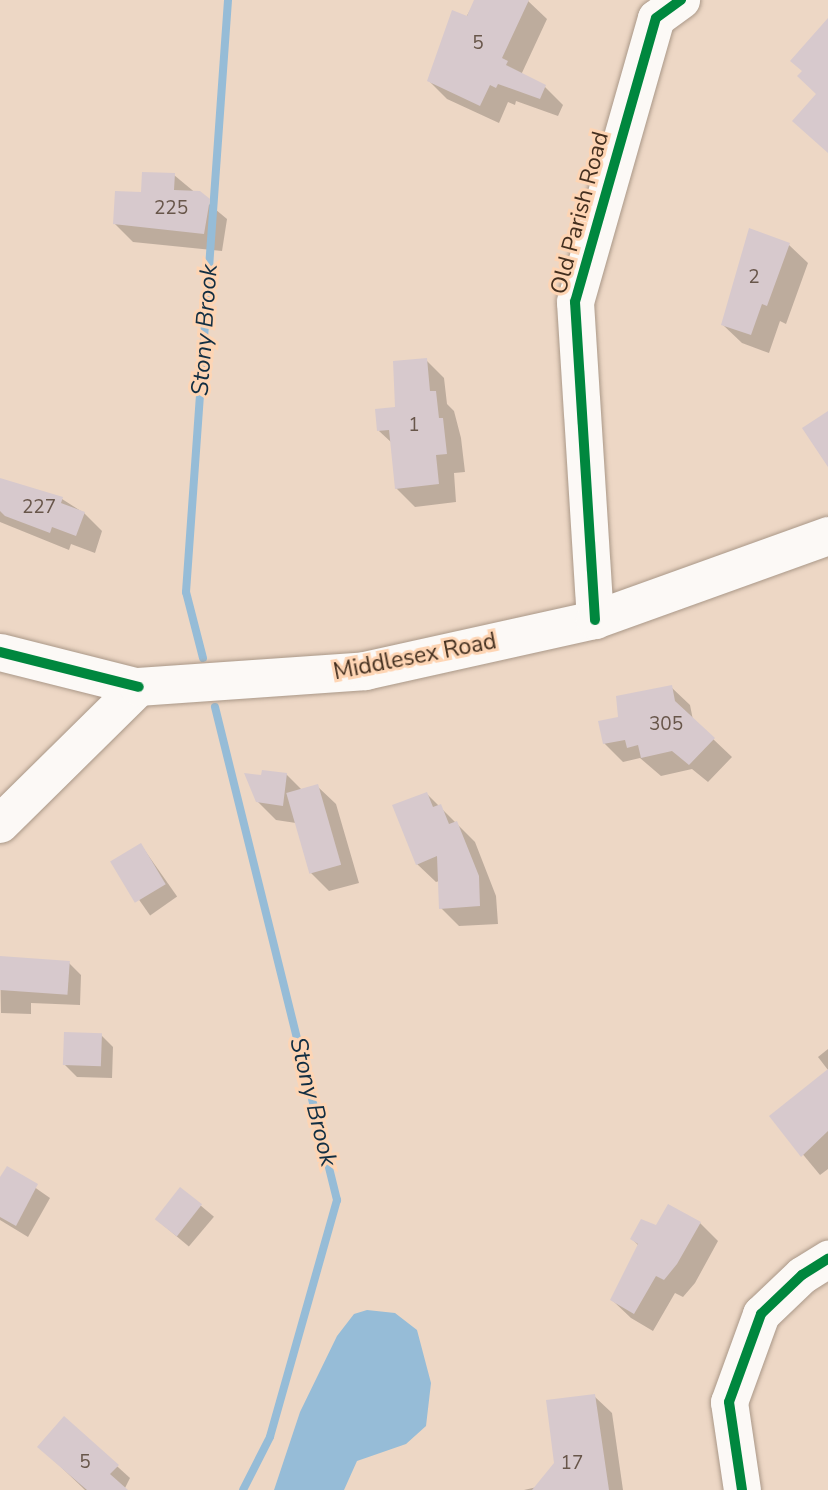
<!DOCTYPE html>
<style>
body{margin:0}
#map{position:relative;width:828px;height:1490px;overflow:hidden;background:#edd7c5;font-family:"Nunito Sans",sans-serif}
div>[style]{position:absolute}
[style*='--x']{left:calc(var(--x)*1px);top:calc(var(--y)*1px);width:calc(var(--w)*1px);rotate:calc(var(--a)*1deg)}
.water>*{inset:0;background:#96bcd7}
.shadow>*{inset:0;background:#0003;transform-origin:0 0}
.stream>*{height:8px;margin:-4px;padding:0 4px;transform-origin:4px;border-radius:4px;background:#96bcd7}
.building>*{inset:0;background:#d7c9cd;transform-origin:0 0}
.roads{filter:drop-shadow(0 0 2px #aa9888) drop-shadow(0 0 2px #aa9888)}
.minor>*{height:37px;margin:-18.5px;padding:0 18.5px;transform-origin:18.5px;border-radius:18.5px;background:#fcf9f6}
.major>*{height:38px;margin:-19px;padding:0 19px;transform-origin:19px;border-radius:19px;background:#fcf9f6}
.cycleway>*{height:10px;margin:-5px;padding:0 5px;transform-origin:5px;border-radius:5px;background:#00873e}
span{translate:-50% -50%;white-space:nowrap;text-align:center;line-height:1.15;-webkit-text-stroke:6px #fed5b4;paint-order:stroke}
.number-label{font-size:19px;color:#68564a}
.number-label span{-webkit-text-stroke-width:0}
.street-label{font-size:23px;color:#432f1f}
.water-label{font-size:24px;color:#122e42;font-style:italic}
</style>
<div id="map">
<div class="water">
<div style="clip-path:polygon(367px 1310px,395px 1313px,417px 1330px,431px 1383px,426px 1426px,406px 1444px,357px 1461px,344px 1490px,274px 1490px,300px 1412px,337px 1336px,354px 1314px)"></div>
</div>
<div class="shadow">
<div style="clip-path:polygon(476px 0,527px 0,547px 19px,521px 75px,545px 87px,563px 105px,558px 116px,516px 101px,515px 105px,508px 102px,499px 123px,447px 99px,429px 81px)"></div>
<div style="clip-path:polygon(174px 175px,227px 219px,222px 251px,133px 242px,115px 224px,143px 194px)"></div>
<div style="clip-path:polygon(789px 245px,808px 263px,786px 324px,780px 321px,769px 353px,742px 343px,723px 325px)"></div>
<div style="clip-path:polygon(426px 360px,444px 378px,447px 404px,454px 411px,461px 438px,465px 472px,454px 473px,456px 502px,415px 507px,396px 488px,392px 443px,379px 431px)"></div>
<div style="clip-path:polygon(0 479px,62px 499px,84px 513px,102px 531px,95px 553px,71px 544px,69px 550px,0 522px)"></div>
<div style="clip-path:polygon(671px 687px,690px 705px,693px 720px,732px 757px,708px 782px,692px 769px,661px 776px,640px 758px,623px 762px,604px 743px,620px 718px)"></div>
<div style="clip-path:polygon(286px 774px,302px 790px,317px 786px,336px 804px,359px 883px,329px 891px,311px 873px,296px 823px,276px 820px,257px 801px,263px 777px)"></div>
<div style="clip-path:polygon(427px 794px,475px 842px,496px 896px,498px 924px,459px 926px,441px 908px,439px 881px,436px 882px,417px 864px)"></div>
<div style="left:141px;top:845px;width:63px;height:33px;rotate:55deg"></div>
<div style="clip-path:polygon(0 958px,69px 963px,81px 975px,80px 1005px,31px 1003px,31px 1014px,1px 1013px)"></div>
<div style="clip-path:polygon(101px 1035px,113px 1047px,112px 1078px,77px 1077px,64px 1064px)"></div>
<div style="clip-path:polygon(828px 1049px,828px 1070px,818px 1057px)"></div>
<div style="clip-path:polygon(828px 1071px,828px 1169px,820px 1175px,771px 1116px)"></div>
<div style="clip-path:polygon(7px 1168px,50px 1198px,28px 1237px,0 1220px,0 1181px)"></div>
<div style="left:181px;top:1189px;width:43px;height:39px;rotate:40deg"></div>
<div style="clip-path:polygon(700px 1223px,718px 1241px,695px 1283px,683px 1297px,675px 1293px,653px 1331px,631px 1318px,612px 1300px,639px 1246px,632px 1239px,657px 1227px)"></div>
<div style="clip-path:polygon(594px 1396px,612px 1413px,623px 1490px,524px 1490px,537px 1487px,556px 1463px)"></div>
<div style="clip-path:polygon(64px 1418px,130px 1478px,124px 1490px,85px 1490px,40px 1447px)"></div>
</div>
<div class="stream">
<div style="--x:203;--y:658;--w:68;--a:-104.4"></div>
<div style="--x:186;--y:592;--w:593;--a:-85.94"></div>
<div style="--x:215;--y:707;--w:508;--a:76.1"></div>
<div style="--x:337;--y:1200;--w:246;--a:105.8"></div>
<div style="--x:270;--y:1437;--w:59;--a:117"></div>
</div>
<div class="building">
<div style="clip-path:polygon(474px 0,529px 0,502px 58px,508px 61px,506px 65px,546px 85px,540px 99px,498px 84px,496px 88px,490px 85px,480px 106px,427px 81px,452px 10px,467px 16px)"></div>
<div style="clip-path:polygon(828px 18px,828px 153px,792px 121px,816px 94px,797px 76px,802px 71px,790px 61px)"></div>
<div style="clip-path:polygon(142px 172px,175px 173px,174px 190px,200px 191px,210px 199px,204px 234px,113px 224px,115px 191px,141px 192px)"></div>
<div style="clip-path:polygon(749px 228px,790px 243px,767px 306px,762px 304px,751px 335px,721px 325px)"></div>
<div style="clip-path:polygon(427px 358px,430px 391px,436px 391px,439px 418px,443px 418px,447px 454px,436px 455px,439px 484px,395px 489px,389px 430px,377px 431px,375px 409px,395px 407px,393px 361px)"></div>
<div style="clip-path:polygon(828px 411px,828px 467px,802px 428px)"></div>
<div style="clip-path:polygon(0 478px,63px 497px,61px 503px,85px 512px,76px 536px,52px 527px,50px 533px,5px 516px,0 511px)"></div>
<div style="clip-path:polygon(672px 685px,675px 701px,715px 738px,689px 765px,672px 751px,641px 758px,638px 745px,627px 748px,625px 740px,603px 744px,598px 721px,618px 717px,616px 696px)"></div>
<div style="clip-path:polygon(262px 770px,287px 773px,283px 806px,256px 802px,244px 773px,261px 775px)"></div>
<div style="left:318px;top:784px;width:84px;height:33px;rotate:74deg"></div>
<div style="clip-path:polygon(427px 792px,433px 807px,441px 804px,449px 824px,457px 821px,479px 876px,480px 906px,439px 909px,437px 856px,416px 865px,392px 805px)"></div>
<div style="left:141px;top:843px;width:48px;height:36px;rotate:59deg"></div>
<div style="left:0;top:956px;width:70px;height:34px;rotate:4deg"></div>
<div style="left:64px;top:1032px;width:38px;height:33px;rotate:2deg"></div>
<div style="clip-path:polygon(828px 1069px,828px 1131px,801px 1157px,769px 1116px)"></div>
<div style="clip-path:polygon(7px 1166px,38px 1184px,16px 1226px,0 1217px,0 1177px)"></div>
<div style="left:180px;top:1187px;width:28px;height:41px;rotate:38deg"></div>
<div style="clip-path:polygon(668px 1204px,701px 1222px,677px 1264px,664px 1280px,656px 1276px,634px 1314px,610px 1300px,638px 1244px,630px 1239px,641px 1219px,656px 1225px)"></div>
<div style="clip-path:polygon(595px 1394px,609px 1490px,532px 1490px,554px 1463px,546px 1400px)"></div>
<div style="clip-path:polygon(64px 1416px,119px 1465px,110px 1474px,128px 1490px,87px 1490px,37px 1447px)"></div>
</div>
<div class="roads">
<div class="minor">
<div style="--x:595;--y:620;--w:319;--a:-93.6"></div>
<div style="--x:575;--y:302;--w:295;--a:-74.1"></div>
<div style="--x:656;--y:18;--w:31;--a:-36"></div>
<div style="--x:0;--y:652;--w:143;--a:14.1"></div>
<div style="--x:742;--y:1490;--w:89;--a:-98.4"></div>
<div style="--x:729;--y:1402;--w:94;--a:-70"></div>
<div style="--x:761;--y:1314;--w:57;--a:-43.6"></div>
<div style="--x:802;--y:1275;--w:31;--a:-32"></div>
</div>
<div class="major">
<div style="--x:0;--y:824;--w:195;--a:-44.6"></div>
<div style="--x:139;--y:687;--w:227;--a:-4"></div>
<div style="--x:365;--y:671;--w:236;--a:-12.5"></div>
<div style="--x:595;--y:620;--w:248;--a:-19.8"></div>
</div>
</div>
<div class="cycleway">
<div style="--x:595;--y:620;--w:319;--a:-93.6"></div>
<div style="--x:575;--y:302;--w:295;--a:-74.1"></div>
<div style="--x:656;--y:18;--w:31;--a:-36"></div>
<div style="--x:0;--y:652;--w:143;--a:14.1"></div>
<div style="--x:742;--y:1490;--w:89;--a:-98.4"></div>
<div style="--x:729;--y:1402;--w:94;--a:-70"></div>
<div style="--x:761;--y:1314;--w:57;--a:-43.6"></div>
<div style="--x:802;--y:1275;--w:31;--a:-32"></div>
</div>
<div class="number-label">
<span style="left:478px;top:44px">5</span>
<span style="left:171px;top:209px">225</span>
<span style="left:754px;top:278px">2</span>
<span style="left:414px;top:426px">1</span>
<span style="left:39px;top:508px">227</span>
<span style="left:666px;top:725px">305</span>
<span style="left:85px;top:1463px">5</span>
<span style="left:572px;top:1464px">17</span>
</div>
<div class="street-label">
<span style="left:580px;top:213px;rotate:-75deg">Old Parish Road</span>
<span style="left:415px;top:657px;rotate:-11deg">Middlesex Road</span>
</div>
<div class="water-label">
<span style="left:205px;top:330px;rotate:-86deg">Stony Brook</span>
<span style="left:313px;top:1102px;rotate:76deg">Stony Brook</span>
</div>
</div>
